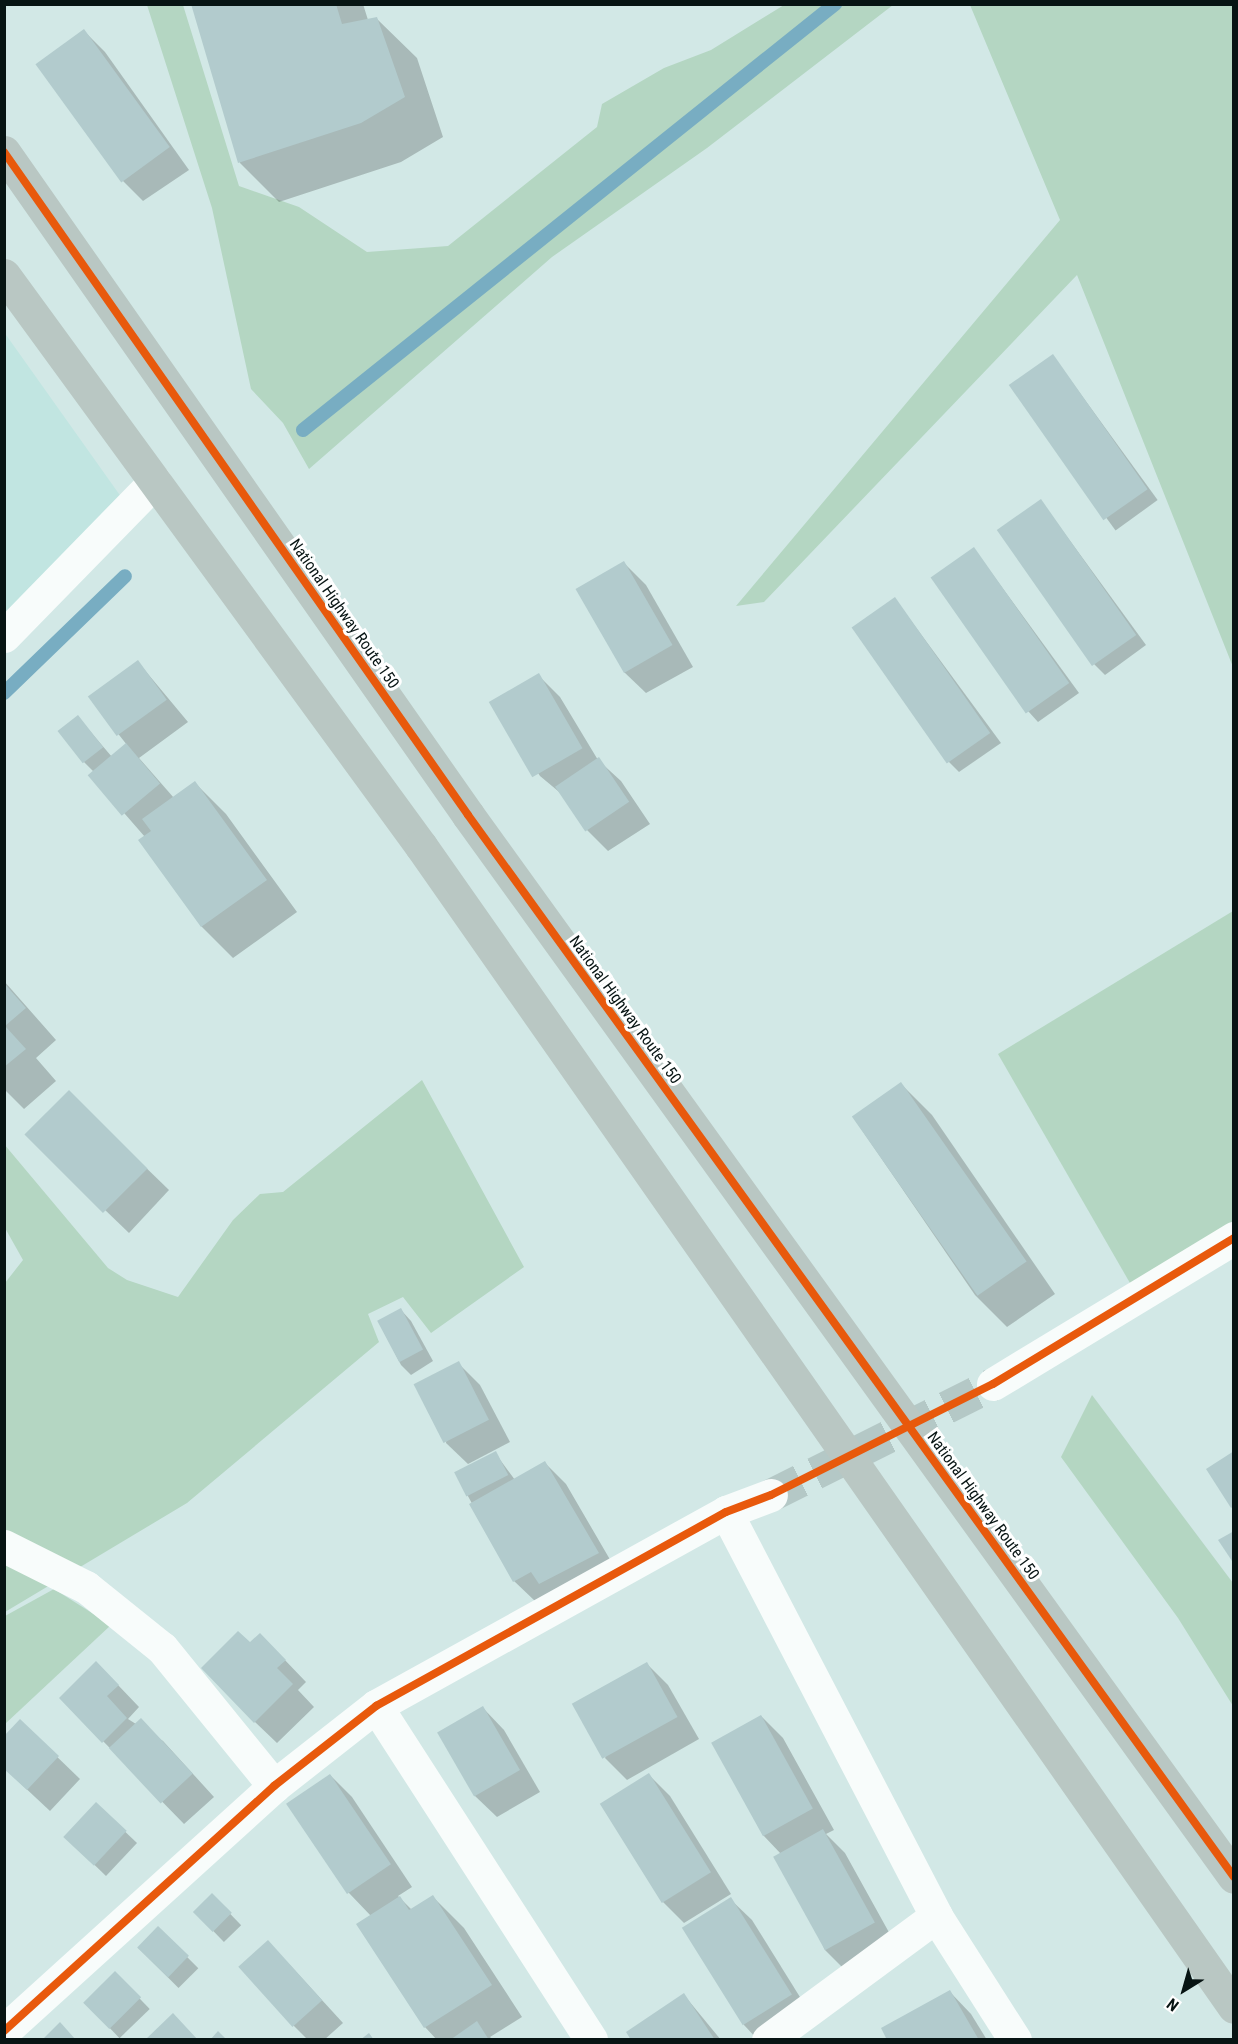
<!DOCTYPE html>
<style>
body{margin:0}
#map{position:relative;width:1238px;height:2044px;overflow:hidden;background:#d2e8e6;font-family:"Roboto Condensed",sans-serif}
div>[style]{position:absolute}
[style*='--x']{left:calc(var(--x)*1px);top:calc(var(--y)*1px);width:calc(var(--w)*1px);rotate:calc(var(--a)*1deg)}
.built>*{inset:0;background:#c1e5e1}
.green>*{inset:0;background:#b4d6c2}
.shadow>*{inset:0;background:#0003;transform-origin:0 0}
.stream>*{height:14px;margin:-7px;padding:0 7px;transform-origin:7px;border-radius:7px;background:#78adc2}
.building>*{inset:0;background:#b2cbcd;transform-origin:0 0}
.minor-tunnel>*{height:33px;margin-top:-16.5px;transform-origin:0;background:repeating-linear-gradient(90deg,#b4c8c6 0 33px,transparent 0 49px)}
.minor>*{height:33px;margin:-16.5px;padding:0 16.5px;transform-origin:16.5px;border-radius:16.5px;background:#f8fcfb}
.trunk>*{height:33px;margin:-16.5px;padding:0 16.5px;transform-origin:16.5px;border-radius:16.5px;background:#b9c7c3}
.cycleway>*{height:8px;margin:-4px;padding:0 4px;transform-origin:4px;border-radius:4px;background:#e8590c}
span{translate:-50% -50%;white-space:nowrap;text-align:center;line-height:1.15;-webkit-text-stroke:6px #fff;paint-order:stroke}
.street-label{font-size:16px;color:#071413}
.frame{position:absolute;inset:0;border:6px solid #071413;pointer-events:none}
.north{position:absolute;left:1154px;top:1960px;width:60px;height:60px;-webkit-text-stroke:4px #fff;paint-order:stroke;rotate:217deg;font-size:16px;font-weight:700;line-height:24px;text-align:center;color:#071413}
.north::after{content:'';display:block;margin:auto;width:21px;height:27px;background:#071413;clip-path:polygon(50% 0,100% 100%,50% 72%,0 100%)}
</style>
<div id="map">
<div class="built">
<div style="clip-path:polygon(4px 332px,129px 508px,4px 625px)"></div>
</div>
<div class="green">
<div style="clip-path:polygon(147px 5px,183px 5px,239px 186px,299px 207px,367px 252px,448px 246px,597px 127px,602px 104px,664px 68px,711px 50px,784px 5px,893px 5px,707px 148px,552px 257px,309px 469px,283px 423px,251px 389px,212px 208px)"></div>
<div style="clip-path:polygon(970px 5px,1233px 5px,1233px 667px,1077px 275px,764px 602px,736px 606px,1060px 220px)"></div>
<div style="clip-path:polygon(1233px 911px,1233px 1221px,1134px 1290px,998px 1054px)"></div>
<div style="clip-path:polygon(422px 1080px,524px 1267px,431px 1333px,403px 1297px,368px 1314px,379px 1342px,187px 1503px,5px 1612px,5px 1283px,23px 1260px,5px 1228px,4px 1144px,108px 1268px,127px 1280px,178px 1297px,233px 1220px,260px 1194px,283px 1192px)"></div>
<div style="clip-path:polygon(1092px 1395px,1233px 1583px,1233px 1706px,1178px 1618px,1061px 1457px)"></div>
<div style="clip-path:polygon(54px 1589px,111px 1625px,5px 1724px,5px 1616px)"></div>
</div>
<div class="shadow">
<div style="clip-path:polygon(192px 4px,363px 4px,368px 20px,377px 19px,417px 58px,443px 137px,401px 162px,279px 202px,240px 163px)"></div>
<div style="clip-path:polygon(84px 31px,105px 52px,189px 170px,143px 201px,122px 180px)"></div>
<div style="left:1053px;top:356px;width:178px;height:52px;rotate:54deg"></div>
<div style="clip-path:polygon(1041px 501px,1146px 645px,1105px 675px,1094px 664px)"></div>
<div style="clip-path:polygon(974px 549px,1079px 693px,1038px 722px,1028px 711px)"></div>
<div style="clip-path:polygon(624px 563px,646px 585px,693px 667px,646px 693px,624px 672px)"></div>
<div style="clip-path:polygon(895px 599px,1001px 743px,959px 772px,949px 762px)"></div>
<div style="clip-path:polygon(138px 662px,188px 722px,139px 758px,174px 798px,195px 783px,226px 814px,297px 912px,233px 958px,202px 927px,140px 840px,145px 837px,91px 775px,94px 772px,84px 762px,78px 717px,112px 757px,127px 745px,90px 698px)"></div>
<div style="clip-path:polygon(538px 675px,560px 697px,598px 760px,621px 781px,650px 824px,608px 851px,587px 830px,564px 796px,540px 776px,493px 705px)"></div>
<div style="clip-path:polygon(4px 981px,56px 1040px,36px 1058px,56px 1081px,24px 1109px,4px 1089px)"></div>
<div style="clip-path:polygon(901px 1084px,932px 1115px,1055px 1294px,1007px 1327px,975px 1295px,853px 1117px)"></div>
<div style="clip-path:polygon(69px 1093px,169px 1190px,129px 1233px,50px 1157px)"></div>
<div style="clip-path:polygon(401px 1310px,411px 1321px,433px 1361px,411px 1375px,401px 1365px,379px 1322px)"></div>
<div style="clip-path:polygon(458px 1363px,480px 1385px,510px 1442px,468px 1464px,446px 1443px)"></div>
<div style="clip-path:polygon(495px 1453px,515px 1480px,545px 1463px,566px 1484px,619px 1575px,536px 1602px,514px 1581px,456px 1474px)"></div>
<div style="clip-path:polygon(250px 1644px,282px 1657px,306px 1682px,298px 1690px,314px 1707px,277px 1743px,255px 1722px)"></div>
<div style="clip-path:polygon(646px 1663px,668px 1685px,699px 1739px,627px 1780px,605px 1758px)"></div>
<div style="clip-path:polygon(118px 1685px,139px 1707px,128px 1719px,163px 1741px,214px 1797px,184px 1824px,61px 1698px)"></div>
<div style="clip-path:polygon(483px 1708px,504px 1730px,540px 1792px,497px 1817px,475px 1796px)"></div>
<div style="clip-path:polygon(761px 1716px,783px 1738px,834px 1830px,826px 1834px,845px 1853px,896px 1945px,847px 1972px,825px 1950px,781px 1854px,763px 1835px,713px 1743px)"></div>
<div style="clip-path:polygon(20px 1721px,80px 1779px,50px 1811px,4px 1768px)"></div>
<div style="clip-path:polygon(330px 1775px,352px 1797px,412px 1887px,398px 1896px,412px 1910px,433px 1897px,464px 1928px,522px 2017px,490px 2037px,493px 2040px,437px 2040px,425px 2027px,358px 1924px,371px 1916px,349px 1893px,289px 1804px)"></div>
<div style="clip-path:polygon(649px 1775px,670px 1796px,731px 1894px,684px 1923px,662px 1901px,602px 1804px)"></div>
<div style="clip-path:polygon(96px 1804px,137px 1843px,106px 1876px,76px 1847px)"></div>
<div style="left:212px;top:1895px;width:42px;height:24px;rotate:46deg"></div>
<div style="clip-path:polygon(730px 1899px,752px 1920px,813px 2018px,758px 2040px,744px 2025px)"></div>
<div style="left:158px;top:1928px;width:57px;height:28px;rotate:45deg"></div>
<div style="clip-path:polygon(289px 1964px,343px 2023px,324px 2040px,308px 2040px,294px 2026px)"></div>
<div style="left:115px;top:1973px;width:50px;height:42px;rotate:46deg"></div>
<div style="clip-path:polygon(950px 1992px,971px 2014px,987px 2040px,889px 2040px)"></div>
<div style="clip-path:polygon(684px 1995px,721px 2040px,633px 2040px)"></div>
</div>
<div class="stream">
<div style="--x:303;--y:430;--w:682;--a:-38.69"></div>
<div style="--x:4;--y:693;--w:168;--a:-44"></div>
</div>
<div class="building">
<div style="clip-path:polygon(191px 4px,336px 4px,342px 24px,377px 17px,405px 97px,361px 123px,238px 163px)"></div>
<div style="left:84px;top:29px;width:146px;height:60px;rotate:54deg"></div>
<div style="left:1053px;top:354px;width:165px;height:54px;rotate:55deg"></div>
<div style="left:1041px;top:499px;width:166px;height:54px;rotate:55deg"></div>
<div style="left:974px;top:547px;width:166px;height:53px;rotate:55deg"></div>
<div style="left:624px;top:561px;width:97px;height:56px;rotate:60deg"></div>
<div style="left:895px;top:597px;width:166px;height:53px;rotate:55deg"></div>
<div style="left:138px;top:660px;width:49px;height:62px;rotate:54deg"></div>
<div style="left:539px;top:673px;width:87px;height:58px;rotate:60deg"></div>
<div style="left:78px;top:715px;width:41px;height:26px;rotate:52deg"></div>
<div style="left:126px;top:743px;width:53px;height:50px;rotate:50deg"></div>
<div style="left:599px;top:757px;width:54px;height:53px;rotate:56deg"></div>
<div style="clip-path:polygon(195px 781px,267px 880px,201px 927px,138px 840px,151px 831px,142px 819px)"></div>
<div style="clip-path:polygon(4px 983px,26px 1008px,5px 1026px,26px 1049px,4px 1067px)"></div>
<div style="left:901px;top:1082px;width:219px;height:60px;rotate:55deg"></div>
<div style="left:69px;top:1090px;width:111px;height:63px;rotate:45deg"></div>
<div style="left:401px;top:1308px;width:47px;height:27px;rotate:62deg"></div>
<div style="left:459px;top:1361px;width:66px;height:51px;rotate:63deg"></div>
<div style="left:496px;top:1451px;width:27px;height:47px;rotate:63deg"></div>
<div style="clip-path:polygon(1234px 1451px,1234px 1506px,1231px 1508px,1206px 1469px)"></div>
<div style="clip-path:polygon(545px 1461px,599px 1553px,539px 1584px,531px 1572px,513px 1582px,469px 1504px)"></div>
<div style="clip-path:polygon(1234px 1531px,1234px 1564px,1218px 1540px)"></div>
<div style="clip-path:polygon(238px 1631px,250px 1642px,260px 1633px,286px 1660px,277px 1668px,293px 1684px,254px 1723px,201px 1668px)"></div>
<div style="clip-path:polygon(96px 1661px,119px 1685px,107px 1696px,127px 1718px,102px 1743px,59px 1698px)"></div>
<div style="left:647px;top:1662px;width:63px;height:86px;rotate:61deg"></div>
<div style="left:483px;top:1706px;width:74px;height:53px;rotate:60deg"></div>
<div style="left:761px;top:1715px;width:107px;height:57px;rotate:61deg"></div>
<div style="left:141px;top:1718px;width:76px;height:44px;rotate:47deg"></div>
<div style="clip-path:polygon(20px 1719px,59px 1756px,27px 1790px,4px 1769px,4px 1736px)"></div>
<div style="left:649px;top:1773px;width:117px;height:58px;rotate:58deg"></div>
<div style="left:330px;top:1774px;width:109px;height:53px;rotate:56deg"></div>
<div style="left:96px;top:1802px;width:42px;height:48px;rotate:43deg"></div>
<div style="left:823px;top:1829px;width:107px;height:57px;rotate:61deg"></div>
<div style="left:212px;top:1893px;width:28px;height:27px;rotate:45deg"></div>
<div style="clip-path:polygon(433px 1895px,492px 1985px,424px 2028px,356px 1924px,400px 1896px,409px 1910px)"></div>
<div style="left:731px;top:1897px;width:115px;height:58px;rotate:58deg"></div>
<div style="left:158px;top:1926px;width:43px;height:30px;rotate:44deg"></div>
<div style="left:268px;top:1940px;width:81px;height:40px;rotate:48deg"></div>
<div style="left:115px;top:1971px;width:37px;height:45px;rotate:45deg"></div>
<div style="clip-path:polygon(950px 1990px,979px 2040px,887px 2040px,881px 2028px)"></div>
<div style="clip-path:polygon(684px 1993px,715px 2040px,631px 2040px,626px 2032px)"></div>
<div style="clip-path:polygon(173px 2013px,198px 2040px,145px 2040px)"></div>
<div style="clip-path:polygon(477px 2021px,489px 2040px,450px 2040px)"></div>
<div style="clip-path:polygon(60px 2022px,76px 2040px,42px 2040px)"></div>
<div style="clip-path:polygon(218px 2031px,227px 2040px,210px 2040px)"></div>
<div style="clip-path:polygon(369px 2033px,374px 2040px,360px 2040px)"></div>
</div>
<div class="minor-tunnel">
<div style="--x:771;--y:1495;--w:248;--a:-26.6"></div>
</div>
<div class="minor">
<div style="--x:4;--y:636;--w:216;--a:-45.7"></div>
<div style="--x:993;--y:1384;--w:282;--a:-31.2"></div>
<div style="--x:726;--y:1512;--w:455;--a:62.5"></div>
<div style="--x:936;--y:1916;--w:147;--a:57.5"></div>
<div style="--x:4;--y:1546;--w:92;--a:26.6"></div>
<div style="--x:86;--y:1587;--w:97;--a:38.8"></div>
<div style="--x:162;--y:1648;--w:178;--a:50.9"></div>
<div style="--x:376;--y:1706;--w:397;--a:57.2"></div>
<div style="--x:4;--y:2031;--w:365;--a:-42.2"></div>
<div style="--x:274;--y:1786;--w:130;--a:-38.1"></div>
<div style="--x:376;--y:1706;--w:400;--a:-29"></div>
<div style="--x:726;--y:1512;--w:48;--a:-20.7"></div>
<div style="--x:768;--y:2040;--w:209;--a:-36.4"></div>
</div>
<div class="trunk">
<div style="--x:4;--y:152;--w:809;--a:55.01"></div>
<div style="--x:468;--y:815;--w:1309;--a:54.2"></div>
<div style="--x:4;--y:275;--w:707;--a:53.86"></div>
<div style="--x:421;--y:846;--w:1417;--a:55"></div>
</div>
<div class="cycleway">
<div style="--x:4;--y:152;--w:809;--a:55.01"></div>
<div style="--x:468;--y:815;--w:1309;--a:54.2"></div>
<div style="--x:4;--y:2031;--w:365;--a:-42.2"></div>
<div style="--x:274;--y:1786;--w:130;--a:-38.1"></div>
<div style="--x:376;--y:1706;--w:400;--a:-29"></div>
<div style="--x:726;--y:1512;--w:48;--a:-20.7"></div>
<div style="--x:771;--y:1495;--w:248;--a:-26.6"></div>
<div style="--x:993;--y:1384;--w:282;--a:-31.2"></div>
</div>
<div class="street-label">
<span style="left:344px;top:614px;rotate:55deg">National Highway Route 150</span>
<span style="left:625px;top:1010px;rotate:54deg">National Highway Route 150</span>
<span style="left:983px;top:1506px;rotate:54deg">National Highway Route 150</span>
</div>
<div class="frame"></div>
<div class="north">N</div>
</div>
